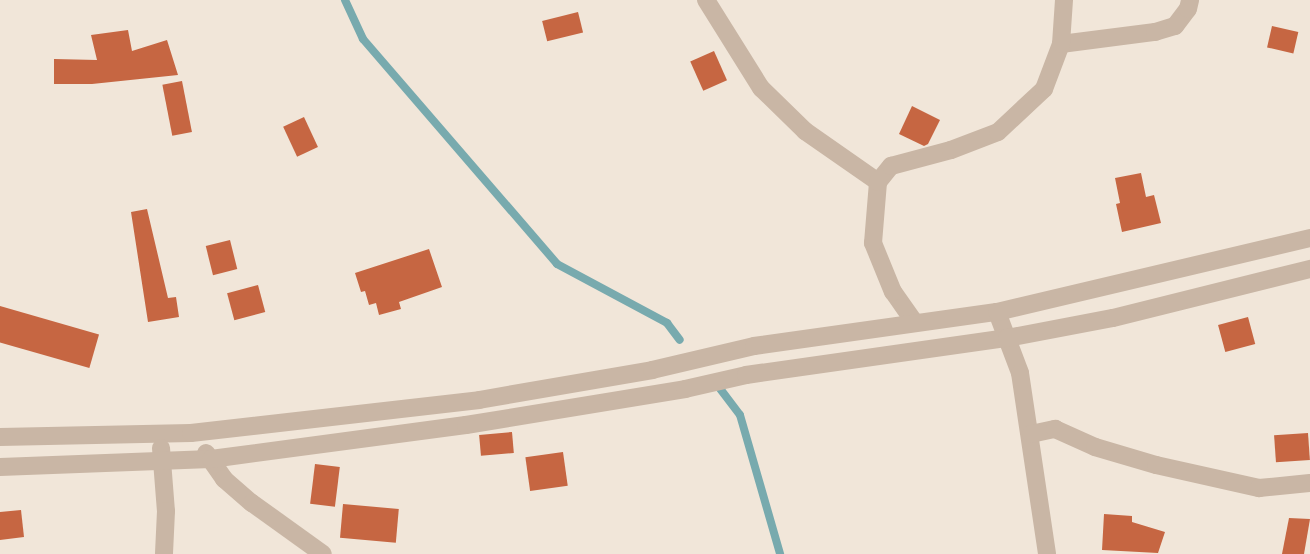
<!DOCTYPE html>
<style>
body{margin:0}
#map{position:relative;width:1310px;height:554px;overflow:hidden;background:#f1e6d9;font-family:Ubuntu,sans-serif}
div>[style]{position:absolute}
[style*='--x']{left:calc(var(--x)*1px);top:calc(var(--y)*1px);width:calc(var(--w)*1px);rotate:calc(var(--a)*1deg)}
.stream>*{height:8px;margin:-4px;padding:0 4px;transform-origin:4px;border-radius:4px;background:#78aaae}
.building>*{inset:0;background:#c66642;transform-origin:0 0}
.minor>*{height:18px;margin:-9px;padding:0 9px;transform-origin:9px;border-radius:9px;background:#c9b6a5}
span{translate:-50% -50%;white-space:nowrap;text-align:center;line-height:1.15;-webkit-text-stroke:5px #f9f0e5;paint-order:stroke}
</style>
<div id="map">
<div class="stream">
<div style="--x:345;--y:0;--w:43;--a:65.2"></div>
<div style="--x:363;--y:39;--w:297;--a:49.2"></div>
<div style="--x:557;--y:264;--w:125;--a:28.2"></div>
<div style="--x:667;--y:323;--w:21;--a:53"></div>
<div style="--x:715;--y:382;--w:41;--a:52.9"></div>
<div style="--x:740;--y:415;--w:145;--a:73.9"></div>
</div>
<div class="building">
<div style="left:578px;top:12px;width:21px;height:37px;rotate:76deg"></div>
<div style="left:1272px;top:26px;width:27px;height:22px;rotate:13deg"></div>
<div style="clip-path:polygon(128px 30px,132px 51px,167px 40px,178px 75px,92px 84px,54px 84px,54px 59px,97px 60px,91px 35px)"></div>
<div style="left:714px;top:51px;width:32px;height:26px;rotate:66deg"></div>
<div style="left:182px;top:81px;width:52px;height:20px;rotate:79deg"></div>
<div style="clip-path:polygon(912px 106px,940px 120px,928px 144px,924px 146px,899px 134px)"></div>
<div style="left:304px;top:117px;width:33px;height:23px;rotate:65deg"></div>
<div style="clip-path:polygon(1141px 173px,1146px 197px,1154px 195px,1161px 223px,1122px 232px,1116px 204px,1120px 203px,1115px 178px)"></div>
<div style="clip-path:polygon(147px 209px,168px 298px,176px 297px,179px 317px,148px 322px,131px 212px)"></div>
<div style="left:230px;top:240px;width:30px;height:25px;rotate:76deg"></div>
<div style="clip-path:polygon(429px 249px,442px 287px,399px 302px,401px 309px,379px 315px,376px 303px,369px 305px,365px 291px,361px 292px,355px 273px)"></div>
<div style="left:258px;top:285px;width:28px;height:32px;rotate:75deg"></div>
<div style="left:0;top:306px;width:103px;height:35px;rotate:16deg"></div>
<div style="left:1248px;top:317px;width:28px;height:31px;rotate:75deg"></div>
<div style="left:512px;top:432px;width:21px;height:33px;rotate:85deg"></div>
<div style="left:1308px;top:433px;width:27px;height:34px;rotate:86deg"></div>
<div style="left:563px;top:452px;width:34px;height:38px;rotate:82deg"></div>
<div style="left:315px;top:464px;width:25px;height:40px;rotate:7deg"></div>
<div style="left:343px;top:504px;width:56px;height:34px;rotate:5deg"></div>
<div style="clip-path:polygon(21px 510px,24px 537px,0 540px,0 512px)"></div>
<div style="clip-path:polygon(1104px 514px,1132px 516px,1132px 522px,1165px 532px,1158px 553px,1102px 550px)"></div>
<div style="clip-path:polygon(1289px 518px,1310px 519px,1304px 554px,1282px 554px)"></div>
</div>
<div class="minor">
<div style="--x:706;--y:0;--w:104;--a:58"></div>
<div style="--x:761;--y:88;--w:62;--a:44.3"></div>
<div style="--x:805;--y:131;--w:89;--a:34.9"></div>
<div style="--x:1061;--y:44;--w:95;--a:-7.3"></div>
<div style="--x:1155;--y:32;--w:21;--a:-17"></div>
<div style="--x:1175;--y:26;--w:21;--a:-53"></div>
<div style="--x:1188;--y:9;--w:9;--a:-77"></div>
<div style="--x:997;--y:312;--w:65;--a:69.3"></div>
<div style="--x:1020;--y:373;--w:183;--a:81.5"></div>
<div style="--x:915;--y:323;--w:38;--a:-125"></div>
<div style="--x:893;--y:292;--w:53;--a:-112.2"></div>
<div style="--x:873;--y:243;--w:61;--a:-85.3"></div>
<div style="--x:878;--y:182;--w:21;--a:-51"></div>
<div style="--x:891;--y:166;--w:62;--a:-14.9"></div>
<div style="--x:951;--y:150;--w:50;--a:-21"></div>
<div style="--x:998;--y:132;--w:63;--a:-43.1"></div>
<div style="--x:1044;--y:89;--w:48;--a:-69.3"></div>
<div style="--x:1061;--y:44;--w:44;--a:-86.1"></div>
<div style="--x:1031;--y:434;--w:25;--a:-12"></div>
<div style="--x:1055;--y:429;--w:44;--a:24.2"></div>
<div style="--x:1095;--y:447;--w:64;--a:16.4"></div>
<div style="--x:1156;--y:465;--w:106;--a:12.6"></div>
<div style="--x:1259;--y:488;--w:51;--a:-5.6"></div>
<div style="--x:0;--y:437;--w:191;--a:-1.2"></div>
<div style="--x:191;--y:433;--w:290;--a:-6.5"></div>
<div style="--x:479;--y:400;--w:176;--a:-9.8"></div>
<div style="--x:652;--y:370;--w:105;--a:-13.2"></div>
<div style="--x:754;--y:346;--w:245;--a:-8"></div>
<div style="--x:997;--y:312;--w:322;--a:-13.3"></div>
<div style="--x:161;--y:448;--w:63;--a:85.5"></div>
<div style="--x:166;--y:511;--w:43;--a:92.7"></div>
<div style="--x:206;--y:453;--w:32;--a:55"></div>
<div style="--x:224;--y:479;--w:37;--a:41"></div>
<div style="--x:252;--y:503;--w:87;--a:35.7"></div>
<div style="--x:0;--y:467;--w:211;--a:-2.2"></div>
<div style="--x:211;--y:459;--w:257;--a:-7.6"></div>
<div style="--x:466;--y:425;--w:222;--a:-9.3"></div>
<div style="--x:685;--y:389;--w:63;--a:-12.9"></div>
<div style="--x:746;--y:375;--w:264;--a:-8.1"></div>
<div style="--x:1007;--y:338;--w:108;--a:-10.7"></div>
<div style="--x:1113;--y:318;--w:203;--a:-14"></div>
</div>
</div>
